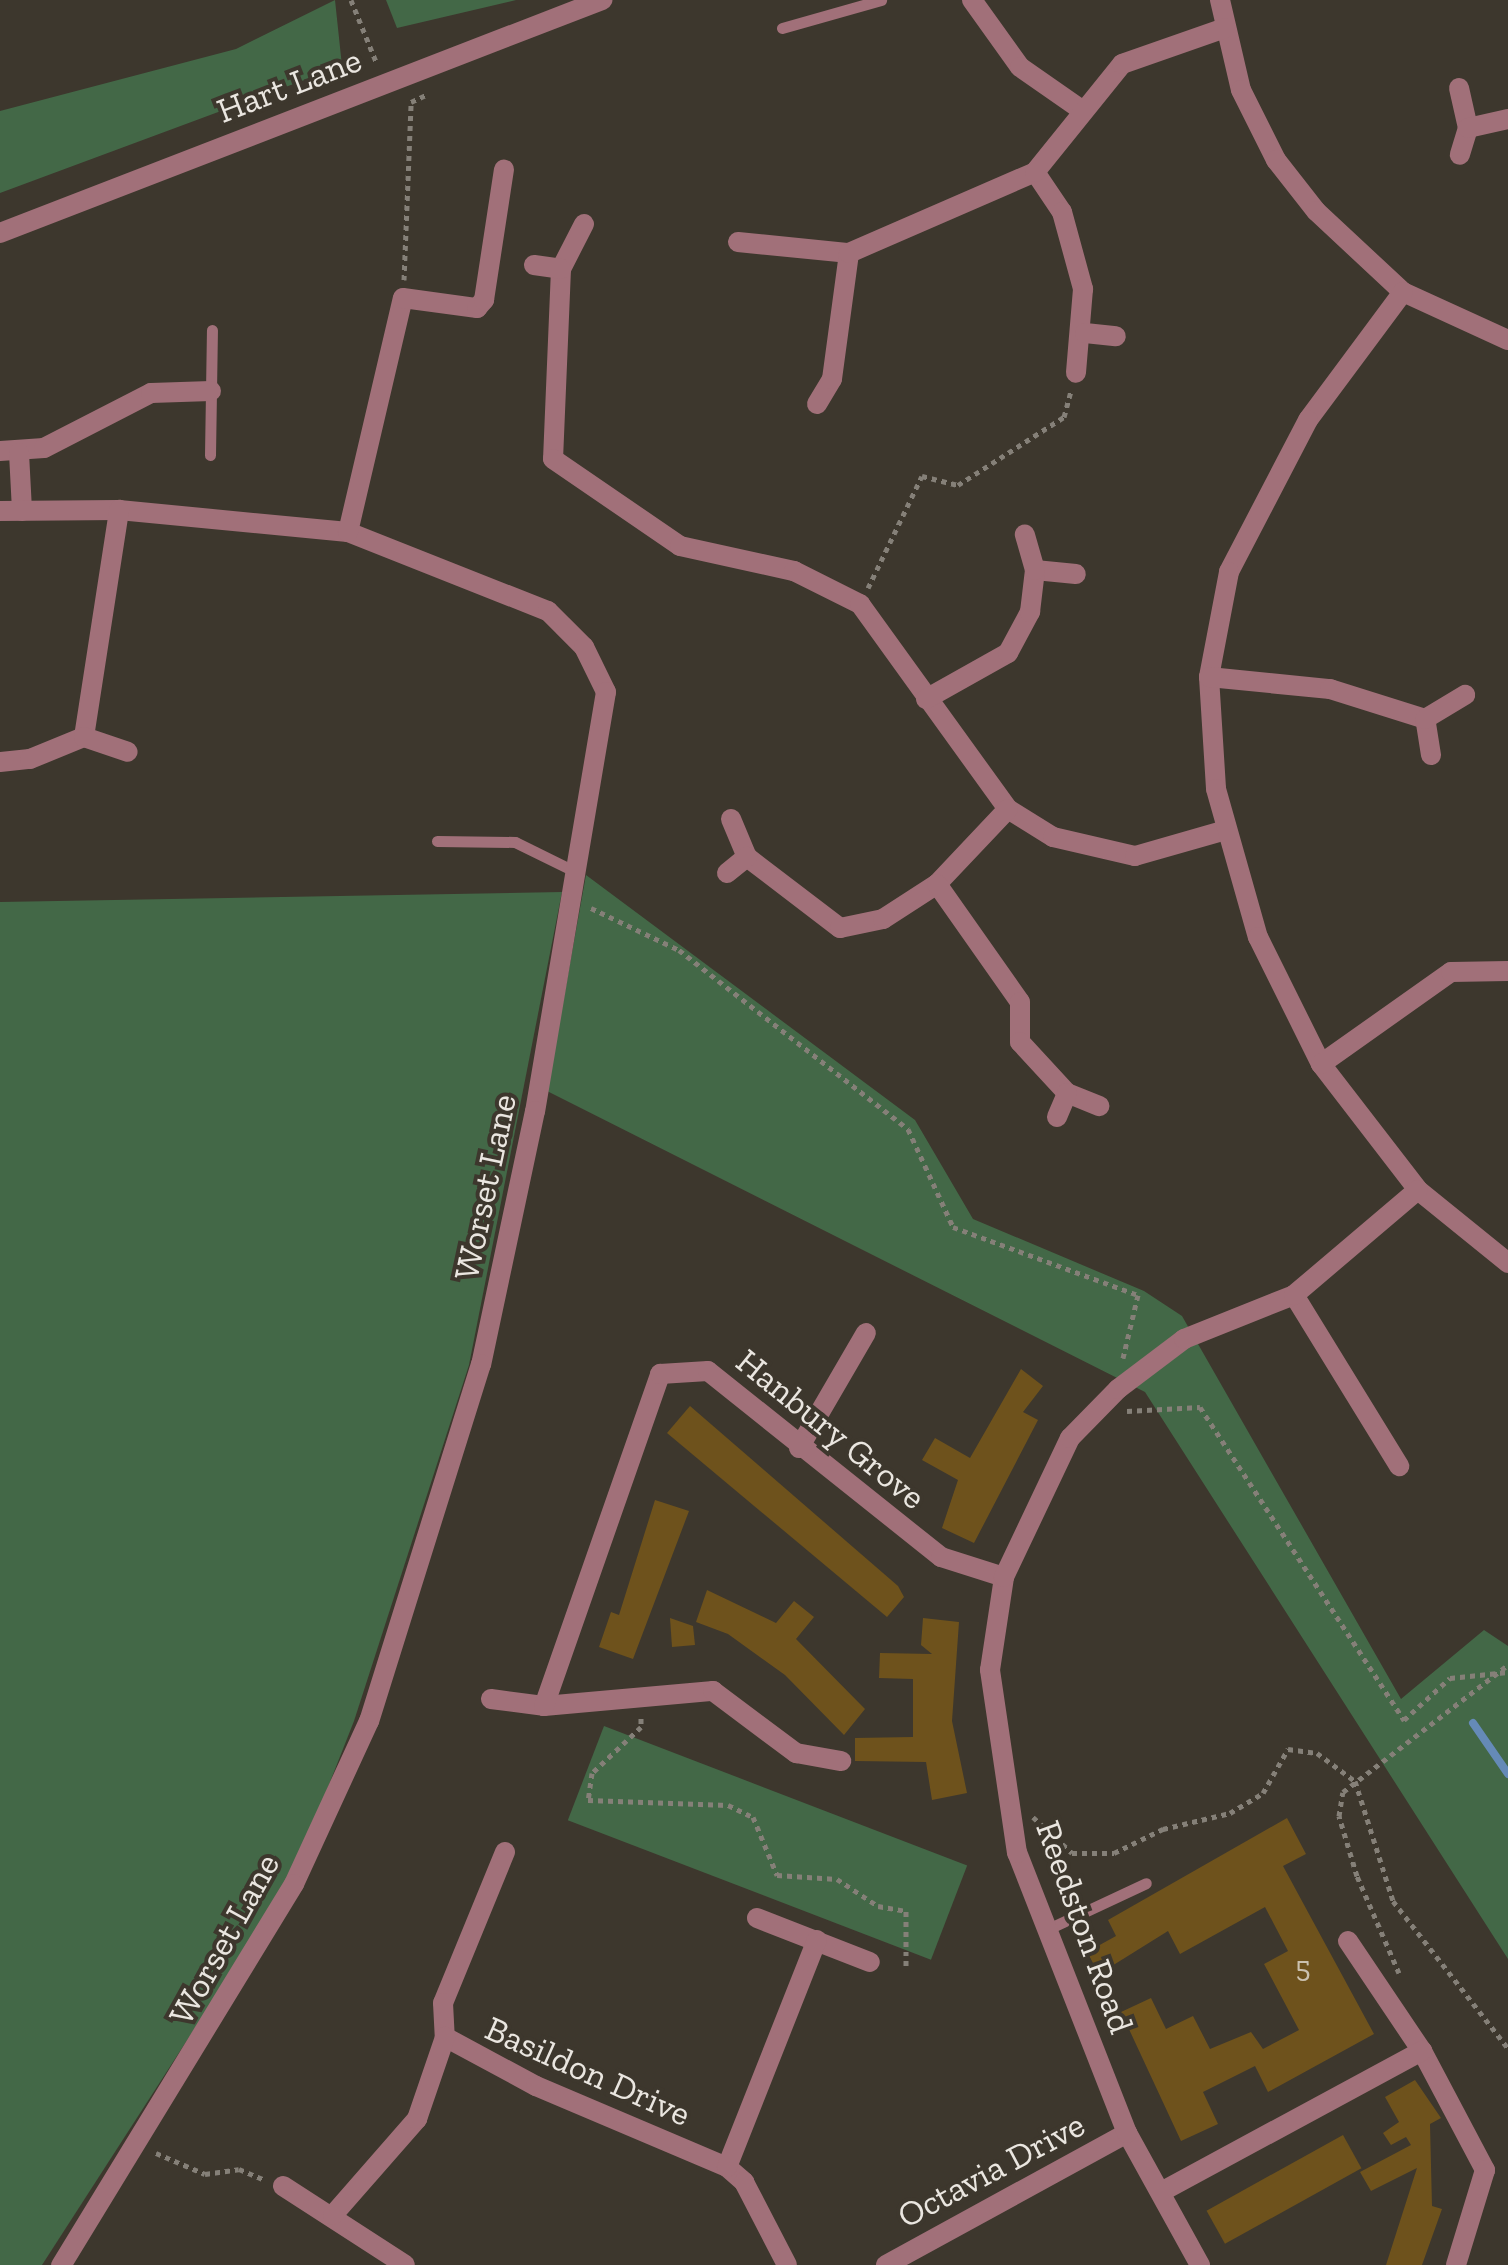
<!DOCTYPE html>
<style>
body{margin:0}
#map{position:relative;width:1508px;height:2265px;overflow:hidden;background:#3d372d;font-family:"Zilla Slab",serif}
div>[style]{position:absolute}
[style*='--x']{left:calc(var(--x)*1px);top:calc(var(--y)*1px);width:calc(var(--w)*1px);rotate:calc(var(--a)*1deg)}
.green>*{inset:0;background:#436847;transform-origin:0 0}
.stream>*{height:8px;margin:-4px;padding:0 4px;transform-origin:4px;border-radius:4px;background:#658ab7}
.building>*{inset:0;background:#6e521c;transform-origin:0 0}
.path>*{height:5px;margin-top:-2.5px;transform-origin:0;background:repeating-linear-gradient(90deg,#858078 0 5px,transparent 0 10px)}
.service>*{height:11px;margin:-5.5px;padding:0 5.5px;transform-origin:5.5px;border-radius:5.5px;background:#a17079}
.minor>*{height:20px;margin:-10px;padding:0 10px;transform-origin:10px;border-radius:10px;background:#a17079}
.tertiary>*{height:20px;margin:-10px;padding:0 10px;transform-origin:10px;border-radius:10px;background:#a17079}
span{translate:-50% -50%;white-space:nowrap;text-align:center;line-height:1.15;-webkit-text-stroke:8px #3d372d;paint-order:stroke}
.number-label{font-size:30px;color:#cbc1af}
.number-label span{-webkit-text-stroke-width:0}
.street-label{font-size:35px;color:#eae6e0}
</style>
<div id="map">
<div class="green">
<div style="clip-path:polygon(335px 0,342px 66px,0 193px,0 111px,236px 49px)"></div>
<div style="clip-path:polygon(386px 0,516px 0,397px 28px)"></div>
<div style="clip-path:polygon(586px 875px,915px 1120px,973px 1219px,1144px 1291px,1182px 1316px,1401px 1699px,1484px 1630px,1508px 1646px,1508px 1959px,1145px 1392px,547px 1091px)"></div>
<div style="clip-path:polygon(562px 892px,469px 1365px,354px 1721px,293px 1876px,42px 2265px,0 2265px,0 902px)"></div>
<div style="left:604px;top:1726px;width:389px;height:101px;rotate:21deg"></div>
</div>
<div class="stream">
<div style="--x:1473;--y:1723;--w:62;--a:55.5"></div>
</div>
<div class="building">
<div style="clip-path:polygon(1021px 1369px,1043px 1386px,1023px 1412px,1038px 1420px,974px 1543px,942px 1528px,958px 1480px,922px 1460px,935px 1438px,970px 1458px)"></div>
<div style="clip-path:polygon(690px 1406px,898px 1586px,904px 1597px,887px 1617px,667px 1433px)"></div>
<div style="clip-path:polygon(655px 1500px,689px 1511px,633px 1659px,599px 1647px,611px 1612px,619px 1615px)"></div>
<div style="clip-path:polygon(707px 1590px,776px 1623px,794px 1601px,814px 1617px,796px 1639px,865px 1709px,844px 1735px,785px 1675px,728px 1634px,696px 1622px)"></div>
<div style="clip-path:polygon(670px 1618px,693px 1626px,695px 1645px,672px 1647px)"></div>
<div style="clip-path:polygon(923px 1618px,959px 1622px,952px 1721px,967px 1793px,932px 1800px,926px 1762px,855px 1761px,855px 1738px,913px 1737px,913px 1679px,879px 1678px,880px 1653px,932px 1654px,921px 1645px)"></div>
<div style="clip-path:polygon(1287px 1818px,1306px 1854px,1283px 1866px,1374px 2034px,1268px 2092px,1255px 2066px,1203px 2092px,1218px 2124px,1181px 2141px,1121px 2012px,1151px 1998px,1166px 2029px,1193px 2016px,1210px 2049px,1251px 2032px,1263px 2049px,1299px 2030px,1264px 1964px,1288px 1951px,1265px 1907px,1180px 1954px,1168px 1931px,1099px 1974px,1087px 1952px,1116px 1936px,1108px 1920px)"></div>
<div style="clip-path:polygon(1415px 2080px,1441px 2118px,1430px 2124px,1432px 2206px,1442px 2209px,1422px 2265px,1386px 2265px,1417px 2168px,1371px 2191px,1360px 2172px,1411px 2145px,1406px 2137px,1391px 2145px,1383px 2133px,1399px 2122px,1385px 2097px)"></div>
<div style="left:1343px;top:2135px;width:38px;height:156px;rotate:61deg"></div>
</div>
<div class="path">
<div style="--x:351;--y:0;--w:69;--a:67.9"></div>
<div style="--x:404;--y:280;--w:178;--a:-87.7"></div>
<div style="--x:411;--y:102;--w:17;--a:-25"></div>
<div style="--x:868;--y:588;--w:124;--a:-64.3"></div>
<div style="--x:922;--y:476;--w:37;--a:14"></div>
<div style="--x:958;--y:485;--w:126;--a:-32.7"></div>
<div style="--x:1064;--y:417;--w:27;--a:-75"></div>
<div style="--x:591;--y:908;--w:98;--a:25.5"></div>
<div style="--x:679;--y:950;--w:291;--a:38"></div>
<div style="--x:908;--y:1129;--w:108;--a:65.3"></div>
<div style="--x:953;--y:1227;--w:197;--a:20.2"></div>
<div style="--x:1138;--y:1295;--w:65;--a:103.4"></div>
<div style="--x:1127;--y:1411;--w:73;--a:-3.1"></div>
<div style="--x:1200;--y:1407;--w:374;--a:56.9"></div>
<div style="--x:1404;--y:1720;--w:62;--a:-42.4"></div>
<div style="--x:1450;--y:1678;--w:58;--a:-5.9"></div>
<div style="--x:641;--y:1718;--w:9;--a:90"></div>
<div style="--x:641;--y:1727;--w:67;--a:136.8"></div>
<div style="--x:592;--y:1773;--w:27;--a:98"></div>
<div style="--x:588;--y:1800;--w:140;--a:2"></div>
<div style="--x:728;--y:1805;--w:28;--a:26"></div>
<div style="--x:753;--y:1817;--w:63;--a:67.5"></div>
<div style="--x:777;--y:1875;--w:60;--a:3.8"></div>
<div style="--x:837;--y:1879;--w:49;--a:33.4"></div>
<div style="--x:878;--y:1906;--w:28;--a:10"></div>
<div style="--x:906;--y:1911;--w:58;--a:90"></div>
<div style="--x:1033;--y:1817;--w:53;--a:42.7"></div>
<div style="--x:1072;--y:1853;--w:42;--a:0"></div>
<div style="--x:1114;--y:1853;--w:55;--a:-26.1"></div>
<div style="--x:1163;--y:1829;--w:69;--a:-13.4"></div>
<div style="--x:1230;--y:1813;--w:39;--a:-31"></div>
<div style="--x:1263;--y:1793;--w:51;--a:-60.4"></div>
<div style="--x:1288;--y:1749;--w:29;--a:8"></div>
<div style="--x:1317;--y:1753;--w:47;--a:36.4"></div>
<div style="--x:1355;--y:1781;--w:126;--a:72.4"></div>
<div style="--x:1393;--y:1901;--w:187;--a:52"></div>
<div style="--x:1399;--y:1973;--w:106;--a:-113.4"></div>
<div style="--x:1357;--y:1876;--w:63;--a:-106.7"></div>
<div style="--x:1339;--y:1816;--w:24;--a:-81"></div>
<div style="--x:1343;--y:1792;--w:208;--a:-37.6"></div>
<div style="--x:156;--y:2153;--w:53;--a:23.2"></div>
<div style="--x:205;--y:2174;--w:34;--a:-8"></div>
<div style="--x:239;--y:2169;--w:26;--a:23"></div>
</div>
<div class="service">
<div style="--x:782;--y:28;--w:103;--a:-15.8"></div>
<div style="--x:210;--y:455;--w:125;--a:-89.1"></div>
<div style="--x:437;--y:841;--w:78;--a:0.7"></div>
<div style="--x:515;--y:842;--w:66;--a:26.2"></div>
<div style="--x:1048;--y:1929;--w:108;--a:-25.1"></div>
</div>
<div class="minor">
<div style="--x:972;--y:0;--w:82;--a:54.4"></div>
<div style="--x:1020;--y:67;--w:77;--a:34.9"></div>
<div style="--x:1220;--y:0;--w:92;--a:76.9"></div>
<div style="--x:1241;--y:90;--w:78;--a:63.4"></div>
<div style="--x:1276;--y:160;--w:65;--a:51.9"></div>
<div style="--x:1316;--y:211;--w:119;--a:43"></div>
<div style="--x:1403;--y:292;--w:115;--a:24.6"></div>
<div style="--x:1459;--y:88;--w:41;--a:77.3"></div>
<div style="--x:1468;--y:128;--w:28;--a:107"></div>
<div style="--x:1468;--y:128;--w:41;--a:-12.7"></div>
<div style="--x:1035;--y:172;--w:48;--a:56"></div>
<div style="--x:1062;--y:212;--w:80;--a:74.7"></div>
<div style="--x:1083;--y:289;--w:84;--a:94.8"></div>
<div style="--x:584;--y:224;--w:51;--a:117.1"></div>
<div style="--x:561;--y:269;--w:190;--a:92.4"></div>
<div style="--x:553;--y:459;--w:154;--a:34.4"></div>
<div style="--x:680;--y:546;--w:117;--a:12.4"></div>
<div style="--x:794;--y:571;--w:74;--a:26.6"></div>
<div style="--x:860;--y:604;--w:253;--a:54.2"></div>
<div style="--x:1008;--y:809;--w:53;--a:31.9"></div>
<div style="--x:1053;--y:837;--w:84;--a:13"></div>
<div style="--x:1135;--y:856;--w:95;--a:-15.9"></div>
<div style="--x:738;--y:242;--w:112;--a:5.7"></div>
<div style="--x:534;--y:265;--w:27;--a:8"></div>
<div style="--x:1403;--y:292;--w:159;--a:126.6"></div>
<div style="--x:1308;--y:420;--w:171;--a:117.5"></div>
<div style="--x:1229;--y:572;--w:107;--a:100.8"></div>
<div style="--x:1209;--y:677;--w:112;--a:86.4"></div>
<div style="--x:1216;--y:789;--w:154;--a:74.2"></div>
<div style="--x:1258;--y:937;--w:142;--a:63.6"></div>
<div style="--x:1321;--y:1064;--w:159;--a:52.4"></div>
<div style="--x:1418;--y:1190;--w:116;--a:39"></div>
<div style="--x:1085;--y:333;--w:31;--a:6"></div>
<div style="--x:817;--y:404;--w:29;--a:-59"></div>
<div style="--x:832;--y:379;--w:127;--a:-82.3"></div>
<div style="--x:849;--y:253;--w:203;--a:-23.5"></div>
<div style="--x:1035;--y:172;--w:139;--a:-51.1"></div>
<div style="--x:1122;--y:64;--w:109;--a:-19.3"></div>
<div style="--x:0;--y:451;--w:44;--a:-3.9"></div>
<div style="--x:44;--y:448;--w:120;--a:-27.2"></div>
<div style="--x:151;--y:393;--w:60;--a:-1.9"></div>
<div style="--x:19;--y:453;--w:58;--a:87"></div>
<div style="--x:0;--y:511;--w:119;--a:-0.5"></div>
<div style="--x:119;--y:510;--w:230;--a:5.5"></div>
<div style="--x:348;--y:532;--w:215;--a:21.6"></div>
<div style="--x:548;--y:611;--w:51;--a:45"></div>
<div style="--x:584;--y:647;--w:50;--a:63.9"></div>
<div style="--x:606;--y:692;--w:425;--a:99.6"></div>
<div style="--x:535;--y:1111;--w:259;--a:102"></div>
<div style="--x:481;--y:1364;--w:374;--a:107.4"></div>
<div style="--x:369;--y:1721;--w:179;--a:114.7"></div>
<div style="--x:294;--y:1884;--w:447;--a:121.4"></div>
<div style="--x:348;--y:532;--w:240;--a:-76.8"></div>
<div style="--x:403;--y:298;--w:75;--a:7.7"></div>
<div style="--x:477;--y:308;--w:11;--a:-49"></div>
<div style="--x:484;--y:300;--w:132;--a:-81.3"></div>
<div style="--x:1035;--y:570;--w:41;--a:5.6"></div>
<div style="--x:1209;--y:677;--w:122;--a:5.7"></div>
<div style="--x:1330;--y:689;--w:100;--a:17.5"></div>
<div style="--x:926;--y:699;--w:94;--a:-29.3"></div>
<div style="--x:1008;--y:653;--w:47;--a:-61.8"></div>
<div style="--x:1030;--y:612;--w:42;--a:-83.2"></div>
<div style="--x:1035;--y:570;--w:37;--a:-106"></div>
<div style="--x:84;--y:737;--w:230;--a:-81.2"></div>
<div style="--x:1431;--y:755;--w:36;--a:-99"></div>
<div style="--x:1425;--y:719;--w:47;--a:-31"></div>
<div style="--x:0;--y:762;--w:30;--a:-6"></div>
<div style="--x:30;--y:759;--w:58;--a:-22.2"></div>
<div style="--x:84;--y:737;--w:46;--a:18.8"></div>
<div style="--x:731;--y:819;--w:41;--a:67.2"></div>
<div style="--x:747;--y:857;--w:117;--a:37.4"></div>
<div style="--x:840;--y:928;--w:44;--a:-11.8"></div>
<div style="--x:883;--y:919;--w:64;--a:-32.9"></div>
<div style="--x:937;--y:884;--w:103;--a:-46.6"></div>
<div style="--x:727;--y:873;--w:26;--a:-39"></div>
<div style="--x:937;--y:884;--w:144;--a:54.9"></div>
<div style="--x:1020;--y:1002;--w:40;--a:90"></div>
<div style="--x:1020;--y:1042;--w:69;--a:47.3"></div>
<div style="--x:1067;--y:1093;--w:35;--a:22"></div>
<div style="--x:1321;--y:1064;--w:159;--a:-35.3"></div>
<div style="--x:1451;--y:972;--w:57;--a:-1"></div>
<div style="--x:1057;--y:1117;--w:26;--a:-67"></div>
<div style="--x:1294;--y:1295;--w:201;--a:58.4"></div>
<div style="--x:799;--y:1448;--w:133;--a:-59.8"></div>
<div style="--x:491;--y:1699;--w:53;--a:7.5"></div>
<div style="--x:544;--y:1706;--w:170;--a:-5.1"></div>
<div style="--x:713;--y:1691;--w:104;--a:36.8"></div>
<div style="--x:796;--y:1753;--w:46;--a:10.1"></div>
<div style="--x:544;--y:1706;--w:352;--a:-70.7"></div>
<div style="--x:660;--y:1374;--w:48;--a:-3.6"></div>
<div style="--x:708;--y:1371;--w:298;--a:38.6"></div>
<div style="--x:941;--y:1557;--w:66;--a:17.6"></div>
<div style="--x:505;--y:1852;--w:163;--a:112.3"></div>
<div style="--x:443;--y:2003;--w:34;--a:87"></div>
<div style="--x:445;--y:2037;--w:103;--a:28.3"></div>
<div style="--x:536;--y:2086;--w:207;--a:23"></div>
<div style="--x:727;--y:2167;--w:23;--a:41"></div>
<div style="--x:744;--y:2182;--w:93;--a:62.6"></div>
<div style="--x:757;--y:1918;--w:121;--a:21.3"></div>
<div style="--x:1348;--y:1941;--w:133;--a:56.1"></div>
<div style="--x:1422;--y:2051;--w:135;--a:62.1"></div>
<div style="--x:1485;--y:2170;--w:99;--a:107"></div>
<div style="--x:727;--y:2167;--w:244;--a:-68.4"></div>
<div style="--x:283;--y:2186;--w:145;--a:32.9"></div>
<div style="--x:1161;--y:2192;--w:297;--a:-28.4"></div>
<div style="--x:333;--y:2215;--w:128;--a:-48.8"></div>
<div style="--x:417;--y:2119;--w:87;--a:-71.1"></div>
<div style="--x:886;--y:2265;--w:275;--a:-28.7"></div>
<div style="--x:1200;--y:2265;--w:151;--a:-118.9"></div>
<div style="--x:1127;--y:2133;--w:301;--a:-111.4"></div>
<div style="--x:1017;--y:1853;--w:185;--a:-98.4"></div>
<div style="--x:990;--y:1670;--w:94;--a:-81.4"></div>
<div style="--x:1004;--y:1577;--w:154;--a:-64.6"></div>
<div style="--x:1070;--y:1438;--w:69;--a:-45.6"></div>
<div style="--x:1118;--y:1389;--w:83;--a:-37.1"></div>
<div style="--x:1184;--y:1339;--w:118;--a:-21.8"></div>
<div style="--x:1294;--y:1295;--w:162;--a:-40.3"></div>
</div>
<div class="tertiary">
<div style="--x:0;--y:233;--w:646;--a:-21.16"></div>
</div>
<div class="number-label">
<span style="left:1303px;top:1967px">5</span>
</div>
<div class="street-label">
<span style="left:289px;top:85px;rotate:-21deg">Hart Lane</span>
<span style="left:485px;top:1187px;rotate:-78deg">Worset Lane</span>
<span style="left:831px;top:1429px;rotate:39deg">Hanbury Grove</span>
<span style="left:1085px;top:1927px;rotate:70deg">Reedston Road</span>
<span style="left:224px;top:1939px;rotate:-61deg">Worset Lane</span>
<span style="left:588px;top:2071px;rotate:24deg">Basildon Drive</span>
<span style="left:991px;top:2170px;rotate:-28deg">Octavia Drive</span>
</div>
</div>
